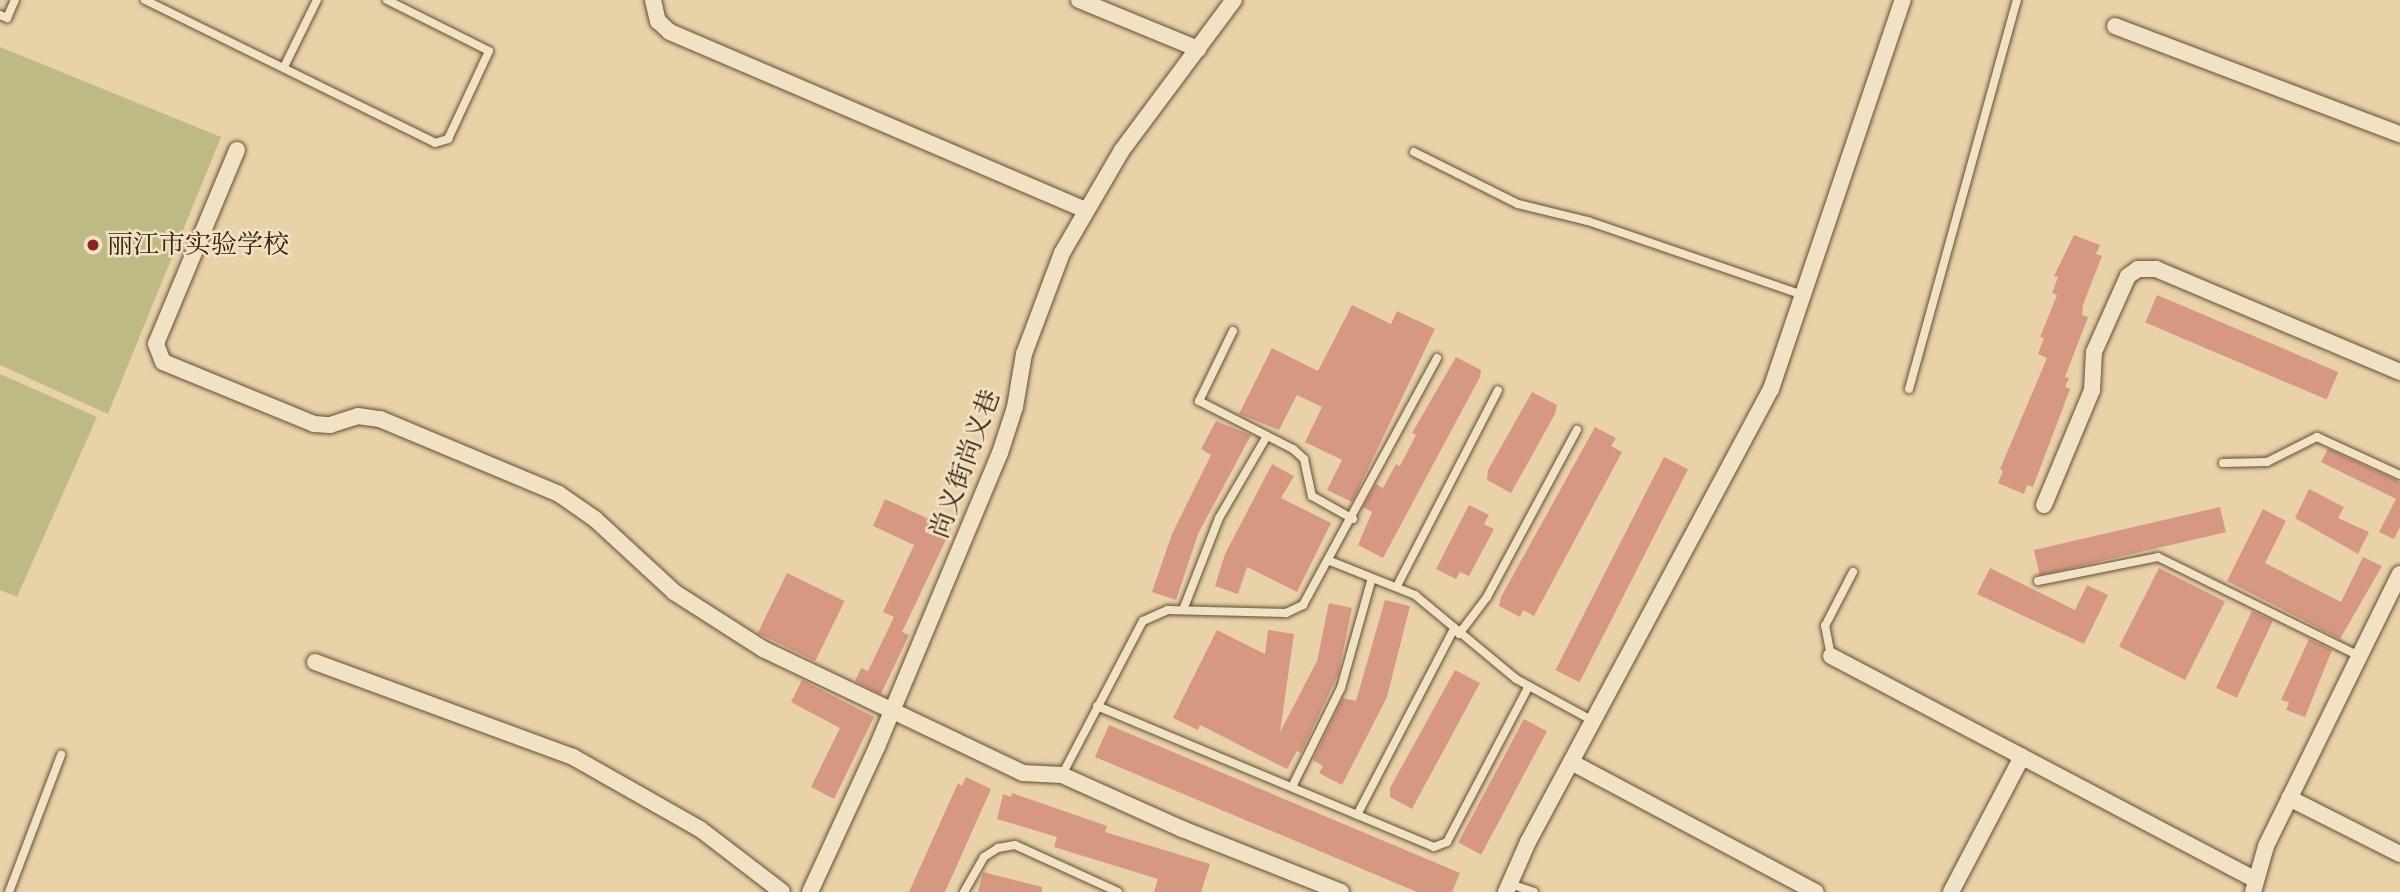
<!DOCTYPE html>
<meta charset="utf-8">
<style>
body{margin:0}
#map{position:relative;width:2400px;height:892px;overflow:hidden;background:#e9d2a8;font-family:Cardo,"Noto Serif SC",serif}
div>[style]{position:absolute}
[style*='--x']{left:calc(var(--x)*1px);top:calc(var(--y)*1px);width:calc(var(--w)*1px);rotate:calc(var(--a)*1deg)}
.green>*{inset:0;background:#beba83}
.building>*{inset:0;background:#d79883;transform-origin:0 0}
.roads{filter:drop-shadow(0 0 2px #644e34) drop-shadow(0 0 2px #644e34)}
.lane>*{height:8px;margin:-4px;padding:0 4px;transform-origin:4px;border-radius:4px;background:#f1e2c6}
.street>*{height:16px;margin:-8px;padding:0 8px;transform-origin:8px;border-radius:8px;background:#f1e2c6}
.dots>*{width:19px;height:19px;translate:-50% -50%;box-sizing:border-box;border:4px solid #f1e2c6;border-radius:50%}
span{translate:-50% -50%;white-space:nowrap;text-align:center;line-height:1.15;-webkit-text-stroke:5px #f1e2c6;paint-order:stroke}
.poi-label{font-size:26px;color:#37220e}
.left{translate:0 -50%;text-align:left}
.street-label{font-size:26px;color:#37220e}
</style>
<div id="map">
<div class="green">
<div style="clip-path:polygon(0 47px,221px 137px,108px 414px,0 365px)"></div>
<div style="clip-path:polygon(0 374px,97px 417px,17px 597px,0 590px)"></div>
</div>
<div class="building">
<div style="clip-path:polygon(2074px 235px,2100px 245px,2096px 254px,2102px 256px,2083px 305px,2082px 315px,2088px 317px,2065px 377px,2069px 378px,2065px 387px,2070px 389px,2033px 487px,2027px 485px,2024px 494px,1998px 483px,2003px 471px,2000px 469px,2047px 358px,2038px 354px,2044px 338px,2040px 337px,2057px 295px,2052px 293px,2058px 277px,2054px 276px)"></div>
<div style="left:2157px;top:295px;width:197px;height:30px;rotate:23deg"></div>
<div style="clip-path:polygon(1352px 305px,1391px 324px,1397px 311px,1435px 329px,1352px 502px,1327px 490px,1342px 460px,1305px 442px,1322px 407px,1297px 395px,1279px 430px,1239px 414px,1272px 348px,1318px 371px)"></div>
<div style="clip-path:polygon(1456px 357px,1481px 370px,1480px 377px,1383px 558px,1358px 545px,1372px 512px,1363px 507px,1376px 484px,1383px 488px,1396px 464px,1400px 466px,1416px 435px,1412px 433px)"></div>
<div style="clip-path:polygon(1532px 392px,1557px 405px,1555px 414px,1511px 493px,1487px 480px,1488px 470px)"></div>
<div style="clip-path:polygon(1216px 421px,1251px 435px,1198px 534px,1176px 600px,1152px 592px,1172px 534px,1211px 455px,1201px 449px)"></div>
<div style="clip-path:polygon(1595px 427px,1616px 438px,1611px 446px,1622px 452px,1534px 616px,1523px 610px,1520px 617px,1499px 606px,1501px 597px)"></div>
<div style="clip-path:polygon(2328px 449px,2400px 482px,2400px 527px,2394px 539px,2379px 532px,2396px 499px,2321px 462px)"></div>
<div style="left:1664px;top:457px;width:27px;height:239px;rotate:27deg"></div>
<div style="clip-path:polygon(1272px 464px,1294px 476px,1281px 498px,1331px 523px,1297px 592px,1247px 567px,1238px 594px,1215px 586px,1225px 554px)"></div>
<div style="clip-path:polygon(2309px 489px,2344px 507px,2338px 518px,2369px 532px,2358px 554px,2295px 518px)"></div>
<div style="clip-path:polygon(885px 499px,951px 529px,902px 632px,909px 635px,881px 694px,855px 681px,861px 668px,868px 671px,894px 617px,883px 612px,914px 545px,873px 526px)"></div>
<div style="clip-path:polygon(1469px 505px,1489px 515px,1484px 524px,1494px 529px,1469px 576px,1460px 572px,1456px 579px,1436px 569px)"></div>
<div style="left:2220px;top:507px;width:26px;height:191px;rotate:77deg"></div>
<div style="clip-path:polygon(2263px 509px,2286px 521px,2265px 563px,2341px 602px,2363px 557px,2382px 566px,2340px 639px,2227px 581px)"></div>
<div style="clip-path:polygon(1990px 568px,2075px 610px,2087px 585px,2108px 595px,2084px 644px,1977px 594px)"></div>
<div style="left:2159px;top:568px;width:74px;height:88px;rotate:27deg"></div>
<div style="left:787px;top:573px;width:64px;height:67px;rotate:26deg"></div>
<div style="clip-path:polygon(1385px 600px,1410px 606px,1387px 697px,1342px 785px,1319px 773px,1323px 766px,1313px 760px,1343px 698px,1356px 701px)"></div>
<div style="clip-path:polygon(1329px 603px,1352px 608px,1338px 675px,1301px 753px,1297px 751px,1287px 769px,1200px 725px,1198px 730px,1173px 718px,1217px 630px,1265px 654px,1268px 630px,1294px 634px,1280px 732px,1317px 661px)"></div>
<div style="left:2252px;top:611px;width:23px;height:85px;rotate:25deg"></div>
<div style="clip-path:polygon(2309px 639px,2332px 650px,2305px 717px,2286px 710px,2289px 702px,2281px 700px)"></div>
<div style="clip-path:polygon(1455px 670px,1480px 683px,1412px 809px,1390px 797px,1390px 788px)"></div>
<div style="clip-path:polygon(802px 680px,874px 717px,834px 799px,811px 787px,840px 728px,791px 702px)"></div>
<div style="left:1524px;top:719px;width:26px;height:140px;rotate:28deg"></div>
<div style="clip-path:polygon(1109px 725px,1460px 873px,1452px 892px,1417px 892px,1095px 757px)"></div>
<div style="clip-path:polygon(966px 777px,991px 789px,945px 892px,909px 892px,958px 783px,962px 786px)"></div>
<div style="clip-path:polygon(1012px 793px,1107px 826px,1105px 832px,1210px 864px,1201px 892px,1154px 892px,1158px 879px,1054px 847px,1057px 837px,997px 819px,1003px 794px,1011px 797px)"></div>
<div style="clip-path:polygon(983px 872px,1042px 887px,1042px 892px,978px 892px)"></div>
</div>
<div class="roads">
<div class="lane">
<div style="--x:145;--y:0;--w:323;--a:26.2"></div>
<div style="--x:435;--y:143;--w:14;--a:-17"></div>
<div style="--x:448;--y:139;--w:97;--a:-65"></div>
<div style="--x:489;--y:51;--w:114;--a:-153.4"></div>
<div style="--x:0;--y:15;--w:8;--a:23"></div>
<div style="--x:7;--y:18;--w:20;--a:-66"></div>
<div style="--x:284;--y:67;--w:75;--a:-63.8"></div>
<div style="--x:1414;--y:152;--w:116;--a:26.6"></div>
<div style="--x:1518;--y:204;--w:72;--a:13.7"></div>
<div style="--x:1588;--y:221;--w:227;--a:19"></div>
<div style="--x:1233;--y:331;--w:78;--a:115.9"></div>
<div style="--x:1199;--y:401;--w:106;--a:27.1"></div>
<div style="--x:1293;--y:449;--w:15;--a:42"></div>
<div style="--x:1304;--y:459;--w:38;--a:78"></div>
<div style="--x:1312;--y:496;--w:47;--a:29.3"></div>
<div style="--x:1909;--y:389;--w:404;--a:-74.5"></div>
<div style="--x:2223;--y:463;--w:44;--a:-1.3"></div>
<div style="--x:2267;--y:462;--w:56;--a:-26.6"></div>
<div style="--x:2317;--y:437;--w:91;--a:24.6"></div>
<div style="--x:1330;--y:561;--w:92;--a:21.8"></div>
<div style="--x:1415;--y:595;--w:131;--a:39.7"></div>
<div style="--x:1516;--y:679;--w:88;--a:28.6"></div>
<div style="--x:2038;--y:581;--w:122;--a:-11.3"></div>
<div style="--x:2158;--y:557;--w:224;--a:26.2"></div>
<div style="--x:1397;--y:586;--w:220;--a:-62.7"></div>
<div style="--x:1183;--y:610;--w:99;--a:-68.6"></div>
<div style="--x:1219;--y:518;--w:95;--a:-59.7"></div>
<div style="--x:1459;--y:634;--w:46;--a:-52.9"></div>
<div style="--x:1487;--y:597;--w:190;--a:-61.7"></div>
<div style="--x:1831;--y:656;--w:31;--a:-101"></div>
<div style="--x:1825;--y:626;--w:61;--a:-62.6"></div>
<div style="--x:1097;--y:706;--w:365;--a:22.7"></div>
<div style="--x:1434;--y:847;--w:14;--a:-21"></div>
<div style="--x:1447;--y:842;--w:176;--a:-62.3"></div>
<div style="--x:1062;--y:775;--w:174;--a:-62.3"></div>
<div style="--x:1143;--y:621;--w:27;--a:-24"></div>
<div style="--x:1168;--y:610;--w:118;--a:1.5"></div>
<div style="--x:1286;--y:613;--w:19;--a:-25"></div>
<div style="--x:1303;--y:605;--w:281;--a:-61.5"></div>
<div style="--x:1292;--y:787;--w:110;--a:-63.7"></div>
<div style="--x:1341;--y:688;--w:114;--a:-74.3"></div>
<div style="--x:1357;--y:815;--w:210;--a:-62.5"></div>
<div style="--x:1510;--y:884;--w:25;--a:18"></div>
<div style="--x:9;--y:892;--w:147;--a:-69.2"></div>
<div style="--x:964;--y:892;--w:40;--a:-60.3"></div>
<div style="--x:984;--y:857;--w:17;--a:-33"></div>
<div style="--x:998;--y:848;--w:17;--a:-10"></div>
<div style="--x:1015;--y:845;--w:113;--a:24.5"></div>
</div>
<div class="street">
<div style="--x:653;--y:0;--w:22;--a:77"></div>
<div style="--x:658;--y:21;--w:16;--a:43"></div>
<div style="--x:670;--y:32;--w:452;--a:23.2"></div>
<div style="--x:1079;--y:0;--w:129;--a:22.4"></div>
<div style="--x:2115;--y:26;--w:305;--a:20.8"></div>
<div style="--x:237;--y:150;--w:210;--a:112.7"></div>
<div style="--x:156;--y:344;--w:19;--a:69"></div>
<div style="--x:163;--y:362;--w:163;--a:22.3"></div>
<div style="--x:314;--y:424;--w:16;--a:4"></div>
<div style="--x:330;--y:425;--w:29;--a:-18"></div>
<div style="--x:358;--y:416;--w:22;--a:8"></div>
<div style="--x:380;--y:419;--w:194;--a:22.7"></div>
<div style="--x:559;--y:494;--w:44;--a:34.8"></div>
<div style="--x:595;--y:519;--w:108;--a:42.7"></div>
<div style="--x:674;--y:592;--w:106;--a:32.6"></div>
<div style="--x:763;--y:649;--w:288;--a:25.5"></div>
<div style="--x:1023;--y:773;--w:39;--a:3"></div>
<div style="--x:1062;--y:775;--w:132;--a:24.2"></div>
<div style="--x:1182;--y:829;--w:171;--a:21.6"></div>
<div style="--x:2044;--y:505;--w:125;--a:-67.3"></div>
<div style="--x:2092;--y:390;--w:38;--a:-87"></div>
<div style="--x:2094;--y:352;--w:83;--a:-65.9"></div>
<div style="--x:2128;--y:276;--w:12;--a:-35"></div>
<div style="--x:2138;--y:269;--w:18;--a:0"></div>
<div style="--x:2156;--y:269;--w:265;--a:22.9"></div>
<div style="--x:1831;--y:656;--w:480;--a:27.8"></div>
<div style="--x:315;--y:662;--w:275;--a:20.2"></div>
<div style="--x:573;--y:757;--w:146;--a:29.6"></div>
<div style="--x:700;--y:829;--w:103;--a:37.5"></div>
<div style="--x:1571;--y:762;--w:277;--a:28"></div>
<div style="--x:2289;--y:798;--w:124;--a:26.8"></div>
<div style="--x:810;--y:892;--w:160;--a:-65.2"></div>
<div style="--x:877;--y:747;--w:319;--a:-67.3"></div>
<div style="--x:1000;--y:453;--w:48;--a:-71.9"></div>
<div style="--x:1015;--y:407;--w:54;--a:-80.4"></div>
<div style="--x:1024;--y:354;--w:108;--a:-69.4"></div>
<div style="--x:1062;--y:253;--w:119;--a:-59.8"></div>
<div style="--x:1122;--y:150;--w:187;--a:-53.3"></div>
<div style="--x:1506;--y:892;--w:55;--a:-66.3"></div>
<div style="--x:1528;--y:842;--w:514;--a:-61.79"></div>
<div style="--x:1771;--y:389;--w:411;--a:-71.3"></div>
<div style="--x:1951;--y:892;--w:153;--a:-62.3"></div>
<div style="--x:2253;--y:892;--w:48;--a:-74.2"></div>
<div style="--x:2266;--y:846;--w:303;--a:-63.8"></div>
</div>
</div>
<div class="dots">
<div style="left:93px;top:245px;background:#8f2418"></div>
</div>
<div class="poi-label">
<span class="left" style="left:107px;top:245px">丽江市实验学校</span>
</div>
<div class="street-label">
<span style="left:965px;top:464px;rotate:-70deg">尚义街尚义巷</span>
</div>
</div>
